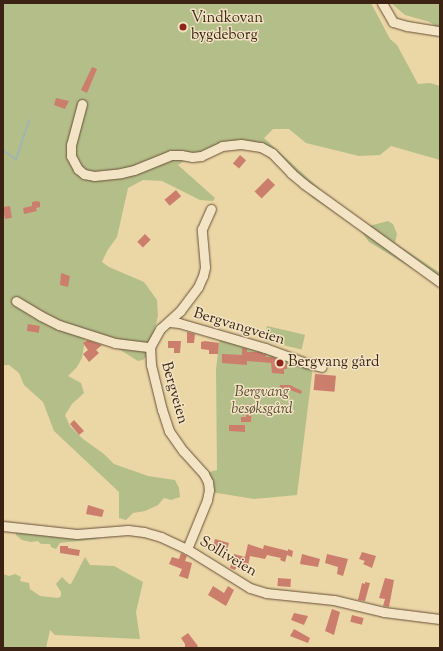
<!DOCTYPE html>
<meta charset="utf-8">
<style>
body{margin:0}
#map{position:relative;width:443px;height:651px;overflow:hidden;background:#ebd6a6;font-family:"Sorts Mill Goudy",serif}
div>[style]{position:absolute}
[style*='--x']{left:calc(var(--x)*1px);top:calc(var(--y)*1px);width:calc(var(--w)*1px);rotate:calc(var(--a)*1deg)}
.green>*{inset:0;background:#b4be89;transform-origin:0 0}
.stream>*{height:1.5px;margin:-0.75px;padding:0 0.75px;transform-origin:0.75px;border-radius:0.75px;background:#9eb6b3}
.building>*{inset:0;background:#cc7e6d;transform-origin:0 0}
.roads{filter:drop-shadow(0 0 1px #674f37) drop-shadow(0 0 1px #674f37)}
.minor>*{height:9px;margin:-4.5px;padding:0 4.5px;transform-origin:4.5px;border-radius:4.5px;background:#f2e4c5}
.dots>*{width:11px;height:11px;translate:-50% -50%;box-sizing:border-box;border:2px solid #f2e4c5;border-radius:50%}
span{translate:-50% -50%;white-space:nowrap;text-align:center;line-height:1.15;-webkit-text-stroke:3px #f2e4c5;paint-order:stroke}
.poi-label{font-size:15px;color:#3b2212}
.left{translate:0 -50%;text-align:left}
.street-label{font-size:15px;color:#3b2212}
.park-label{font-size:15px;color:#594930;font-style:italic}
.frame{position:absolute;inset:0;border:4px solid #3b2212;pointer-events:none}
</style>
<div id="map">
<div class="green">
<div style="clip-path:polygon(3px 3px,371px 3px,390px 39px,397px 45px,418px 84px,430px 83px,440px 86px,440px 160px,391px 146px,380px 155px,359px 156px,306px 143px,289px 129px,273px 129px,264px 138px,323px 192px,369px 226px,388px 221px,393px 224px,397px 234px,395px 243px,440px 273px,440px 285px,369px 242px,358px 227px,313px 198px,271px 153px,229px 144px,187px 159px,178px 165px,215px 198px,213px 201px,200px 200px,162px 181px,143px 180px,128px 188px,117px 237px,107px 251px,102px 262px,109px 267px,144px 282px,157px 300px,158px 316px,148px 354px,143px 360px,138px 361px,109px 343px,90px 333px,85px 340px,82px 358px,77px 367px,68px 376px,81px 383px,84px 393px,72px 404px,65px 415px,70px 426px,83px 439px,104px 454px,114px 464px,148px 476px,175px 480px,179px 488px,180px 497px,171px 500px,164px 498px,158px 505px,145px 511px,133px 513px,126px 520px,119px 518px,119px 492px,54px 431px,43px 402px,24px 385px,19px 373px,9px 365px,3px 365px)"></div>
<div style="clip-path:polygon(391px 3px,440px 3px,440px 30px,430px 22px,405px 15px)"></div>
<div style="left:267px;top:326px;width:39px;height:15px;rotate:13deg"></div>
<div style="clip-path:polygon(220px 337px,313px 366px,297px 495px,254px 499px,211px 492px,206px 473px,217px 470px,216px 369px)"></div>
<div style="clip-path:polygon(22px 531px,102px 536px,96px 539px,60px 543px,56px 549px,51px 547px,50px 544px,41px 544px,38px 541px,31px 542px,22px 540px,16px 535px,16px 532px)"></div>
<div style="clip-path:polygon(85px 557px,90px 565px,114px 566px,143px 582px,136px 612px,140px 639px,55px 635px,50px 630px,46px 648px,3px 648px,3px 574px,9px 576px,15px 574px,21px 577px,20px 581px,29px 583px,30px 589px,40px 596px,58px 598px,61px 596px,61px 592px,56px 584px,62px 577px,69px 584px,71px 584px)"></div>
</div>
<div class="stream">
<div style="--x:3;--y:150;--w:16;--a:35"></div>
<div style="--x:16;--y:159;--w:40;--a:-71.1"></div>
</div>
<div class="building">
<div style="clip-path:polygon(92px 67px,97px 69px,87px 93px,81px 90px)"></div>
<div style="clip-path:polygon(56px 98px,69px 101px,65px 109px,54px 105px)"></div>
<div style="left:240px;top:155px;width:8px;height:11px;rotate:40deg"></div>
<div style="left:268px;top:178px;width:10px;height:19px;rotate:45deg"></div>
<div style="left:176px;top:190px;width:8px;height:15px;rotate:50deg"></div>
<div style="clip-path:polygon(37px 201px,40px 202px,40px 207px,36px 208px,37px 211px,24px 214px,23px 208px,32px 206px,32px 202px)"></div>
<div style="left:10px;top:206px;width:12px;height:7px;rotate:81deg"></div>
<div style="left:145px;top:234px;width:8px;height:11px;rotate:45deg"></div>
<div style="clip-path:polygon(61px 273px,70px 276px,68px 287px,60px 285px)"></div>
<div style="left:28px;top:324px;width:12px;height:7px;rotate:9deg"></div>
<div style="clip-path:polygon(187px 332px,195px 334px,194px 343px,187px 343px)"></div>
<div style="clip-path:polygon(87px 340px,102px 345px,96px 350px,99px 353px,89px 362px,83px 354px,88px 350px,83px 343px)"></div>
<div style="clip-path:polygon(168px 341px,181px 341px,180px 353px,174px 353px,174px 348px,168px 348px)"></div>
<div style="clip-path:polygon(205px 341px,219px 343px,218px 354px,209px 354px,209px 350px,201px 349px,201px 342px)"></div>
<div style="clip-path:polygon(242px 348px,247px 349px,247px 352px,259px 352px,266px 355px,266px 357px,272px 357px,287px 363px,287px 369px,284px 369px,284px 374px,272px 373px,271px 363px,247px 361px,247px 365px,222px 363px,222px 354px,242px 355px)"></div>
<div style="left:315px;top:374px;width:21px;height:16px;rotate:5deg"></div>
<div style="clip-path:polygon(280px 385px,290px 385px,302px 391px,301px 394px,290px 390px,279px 392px)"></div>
<div style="clip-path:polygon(246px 404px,252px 405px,251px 422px,241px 422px,241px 417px,246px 417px)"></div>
<div style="clip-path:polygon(74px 420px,84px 431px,79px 435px,70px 424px)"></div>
<div style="clip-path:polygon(229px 425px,245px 425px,245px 432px,229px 431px)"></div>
<div style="clip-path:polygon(88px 505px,104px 510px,102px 517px,86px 514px)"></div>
<div style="clip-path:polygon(215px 539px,229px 543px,227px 550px,213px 548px)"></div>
<div style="clip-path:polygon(248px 544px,263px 549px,264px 545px,288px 551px,288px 549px,293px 551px,292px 557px,287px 555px,285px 562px,280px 560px,281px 558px,267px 555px,265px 559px,250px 556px,248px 566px,238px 564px,235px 570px,230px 568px,234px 554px,245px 557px)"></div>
<div style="clip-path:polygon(60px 546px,68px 546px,68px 548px,80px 550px,79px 556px,60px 553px)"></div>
<div style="clip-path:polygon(362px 552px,376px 556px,372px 568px,363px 564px,365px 561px,359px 559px)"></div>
<div style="clip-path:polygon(181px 553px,187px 556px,185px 561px,192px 563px,188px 579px,179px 576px,182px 569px,169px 564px,172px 557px,179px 559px)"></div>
<div style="clip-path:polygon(302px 554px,320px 559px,318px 567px,300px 564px)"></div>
<div style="clip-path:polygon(327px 554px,348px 559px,343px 576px,337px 574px,338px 567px,325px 563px)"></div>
<div style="left:278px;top:578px;width:13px;height:8px;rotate:4deg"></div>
<div style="clip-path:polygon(385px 578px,394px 580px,389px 607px,383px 606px,385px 599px,379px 598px)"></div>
<div style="clip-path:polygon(365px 582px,370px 583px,365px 601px,358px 600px,362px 583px,365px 584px)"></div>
<div style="clip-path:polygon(213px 586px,224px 593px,228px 586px,234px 590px,226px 606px,208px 595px)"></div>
<div style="clip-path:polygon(332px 609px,340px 612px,334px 635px,325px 631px)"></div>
<div style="clip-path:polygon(294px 613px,308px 616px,304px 625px,291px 620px)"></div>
<div style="left:352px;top:615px;width:12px;height:7px;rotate:14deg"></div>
<div style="clip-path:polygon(294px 629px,310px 638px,308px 643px,290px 636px)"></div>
<div style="clip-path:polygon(188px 633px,198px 646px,196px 648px,185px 648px,185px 644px,181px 638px)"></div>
</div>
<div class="roads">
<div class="minor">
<div style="--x:382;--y:3;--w:22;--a:60"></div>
<div style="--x:393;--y:22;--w:15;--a:16"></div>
<div style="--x:407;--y:26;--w:33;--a:9"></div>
<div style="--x:82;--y:104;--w:42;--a:105"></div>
<div style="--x:71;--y:145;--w:11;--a:90"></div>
<div style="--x:71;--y:156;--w:15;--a:62"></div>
<div style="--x:78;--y:169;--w:8;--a:40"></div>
<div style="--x:84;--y:174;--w:10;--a:11"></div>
<div style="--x:94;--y:176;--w:27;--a:-6"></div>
<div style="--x:121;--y:173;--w:13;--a:-13"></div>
<div style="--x:134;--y:170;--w:40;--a:-22"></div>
<div style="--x:171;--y:155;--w:10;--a:0"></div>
<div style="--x:181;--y:155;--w:11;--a:10"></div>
<div style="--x:192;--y:157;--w:9;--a:-6"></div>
<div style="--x:201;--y:156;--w:23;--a:-25"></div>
<div style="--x:222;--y:146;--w:19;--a:-6"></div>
<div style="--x:241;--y:144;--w:20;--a:9"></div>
<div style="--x:261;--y:147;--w:13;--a:29"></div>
<div style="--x:272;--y:153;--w:28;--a:46"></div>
<div style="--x:291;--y:173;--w:17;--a:40"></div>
<div style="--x:304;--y:184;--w:168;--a:35.8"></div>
<div style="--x:16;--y:301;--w:29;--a:31"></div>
<div style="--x:41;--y:316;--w:20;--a:27"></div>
<div style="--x:59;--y:325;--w:59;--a:17.8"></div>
<div style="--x:115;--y:343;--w:35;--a:7"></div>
<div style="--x:170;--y:322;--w:9;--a:6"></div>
<div style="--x:179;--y:323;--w:90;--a:16.2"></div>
<div style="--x:265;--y:348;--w:44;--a:20.1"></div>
<div style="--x:306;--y:363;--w:16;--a:14"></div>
<div style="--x:3;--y:526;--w:74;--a:6.2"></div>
<div style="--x:77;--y:534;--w:51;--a:-4.5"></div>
<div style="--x:128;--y:530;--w:16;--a:7"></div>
<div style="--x:144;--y:532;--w:18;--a:16"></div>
<div style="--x:161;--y:537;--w:29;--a:25"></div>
<div style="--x:187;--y:549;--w:74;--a:31.8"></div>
<div style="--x:250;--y:588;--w:17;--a:17"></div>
<div style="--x:266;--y:593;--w:68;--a:5.9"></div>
<div style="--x:334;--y:600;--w:51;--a:13.5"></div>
<div style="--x:384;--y:612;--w:56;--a:7.1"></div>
<div style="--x:187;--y:549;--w:53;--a:-67.8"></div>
<div style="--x:207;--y:500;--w:10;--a:-79"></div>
<div style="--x:209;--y:490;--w:8;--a:-97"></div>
<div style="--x:208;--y:482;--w:9;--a:-117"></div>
<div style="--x:204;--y:474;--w:31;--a:-132"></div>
<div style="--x:183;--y:451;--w:24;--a:-125"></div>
<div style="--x:169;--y:431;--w:22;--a:-108"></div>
<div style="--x:162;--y:410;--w:46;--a:-103.7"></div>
<div style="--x:151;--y:365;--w:18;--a:-93"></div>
<div style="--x:150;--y:347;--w:21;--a:-61"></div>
<div style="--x:160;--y:329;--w:27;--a:-42"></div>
<div style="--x:180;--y:311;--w:30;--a:-53"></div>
<div style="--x:198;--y:287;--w:12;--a:-66"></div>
<div style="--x:203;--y:276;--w:9;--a:-77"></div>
<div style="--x:205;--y:267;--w:38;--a:-95"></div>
<div style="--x:202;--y:229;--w:22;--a:-66"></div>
</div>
</div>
<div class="dots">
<div style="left:183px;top:27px;background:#8f2418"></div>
<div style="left:280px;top:363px;background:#8f2418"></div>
</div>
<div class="poi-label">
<span class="left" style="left:191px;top:27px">Vindkovan<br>bygdeborg</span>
<span class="left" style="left:288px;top:363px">Bergvang gård</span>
</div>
<div class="street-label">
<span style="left:239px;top:327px;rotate:17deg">Bergvangveien</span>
<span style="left:174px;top:393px;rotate:74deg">Bergveien</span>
<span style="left:228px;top:557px;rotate:31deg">Solliveien</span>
</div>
<div class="park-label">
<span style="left:262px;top:401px">Bergvang<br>besøksgård</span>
</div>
<div class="frame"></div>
</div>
